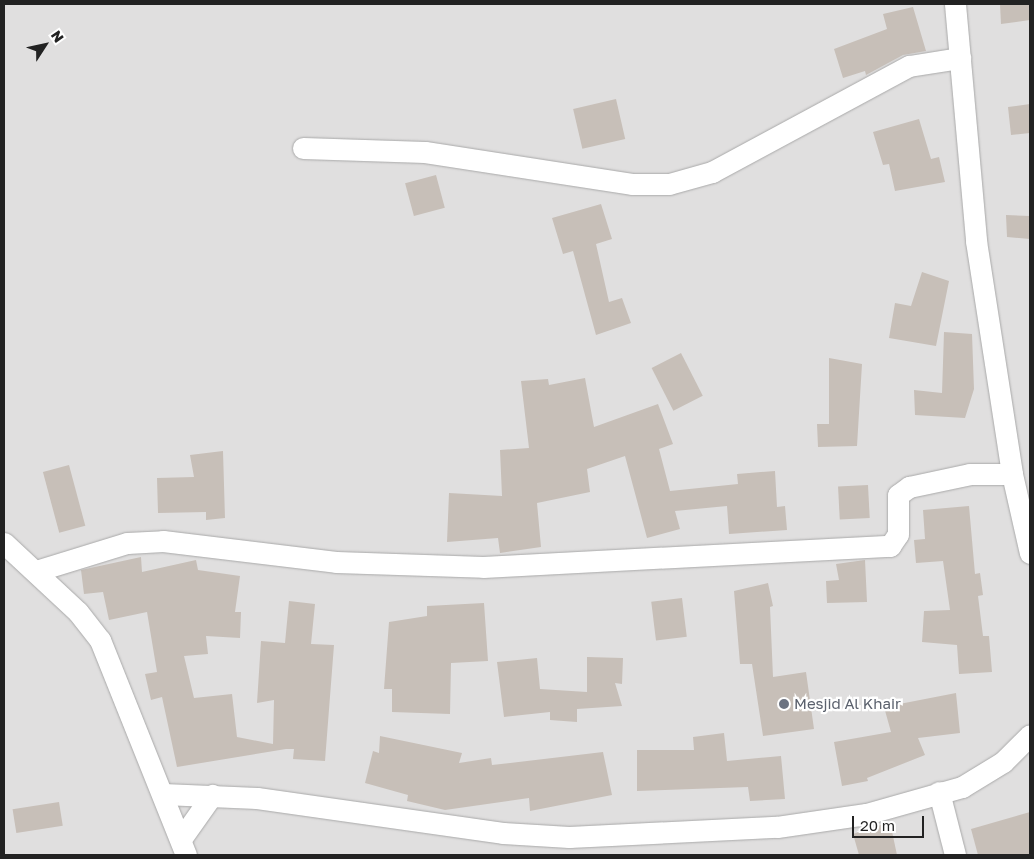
<!DOCTYPE html>
<style>
body{margin:0}
#map{position:relative;width:1034px;height:859px;overflow:hidden;background:#f2efe9;font-family:"Golos Text",sans-serif}
div>[style]{position:absolute}
[style*='--x']{left:calc(var(--x)*1px);top:calc(var(--y)*1px);width:calc(var(--w)*1px);rotate:calc(var(--a)*1deg)}
.residential>*{inset:0;background:#e0dfdf;transform-origin:0 0}
.building>*{inset:0;background:#c7bfb8;transform-origin:0 0}
.roads{filter:drop-shadow(0 0 1px #a9a9a9) drop-shadow(0 0 1px #a9a9a9)}
.minor>*{height:21px;margin:-10.5px;padding:0 10.5px;transform-origin:10.5px;border-radius:10.5px;background:#fff}
.dots>*{width:14px;height:14px;translate:-50% -50%;box-sizing:border-box;border:2px solid #fff;border-radius:50%}
span{translate:-50% -50%;white-space:nowrap;text-align:center;line-height:1.15;-webkit-text-stroke:4.5px #fff;paint-order:stroke}
.worship-label{font-size:15px;color:#5b616d}
.left{translate:0 -50%;text-align:left}
.frame{position:absolute;inset:0;border:5px solid #222;pointer-events:none}
.north{position:absolute;left:20px;top:20px;width:50px;height:50px;-webkit-text-stroke:4px #fff;paint-order:stroke;rotate:55deg;font-size:14px;font-weight:700;line-height:20px;text-align:center;color:#222}
.north::after{content:'';display:block;margin:auto;width:18px;height:22px;background:#222;clip-path:polygon(50% 0,100% 100%,50% 72%,0 100%)}
.scale{position:absolute;left:852px;top:816px;width:72px;height:22px;box-sizing:border-box;border:2px solid #222;border-top:0;padding-left:6px;font-size:15px;line-height:18px;white-space:nowrap;color:#222;-webkit-text-stroke:4px #fff;paint-order:stroke}
</style>
<div id="map">
<div class="residential">
<div style="left:4px;top:4px;width:1026px;height:851px"></div>
</div>
<div class="building">
<div style="clip-path:polygon(1000px 4px,1030px 4px,1030px 20px,1001px 24px)"></div>
<div style="clip-path:polygon(913px 7px,926px 51px,903px 55px,866px 75px,865px 71px,843px 78px,834px 49px,887px 29px,883px 14px)"></div>
<div style="left:616px;top:99px;width:41px;height:44px;rotate:77deg"></div>
<div style="clip-path:polygon(1030px 104px,1030px 133px,1011px 135px,1008px 107px)"></div>
<div style="clip-path:polygon(919px 119px,931px 159px,939px 157px,945px 182px,895px 191px,889px 164px,883px 165px,873px 132px)"></div>
<div style="left:436px;top:175px;width:34px;height:32px;rotate:75deg"></div>
<div style="clip-path:polygon(601px 204px,612px 239px,596px 244px,609px 302px,622px 298px,631px 323px,596px 335px,573px 251px,563px 254px,552px 218px)"></div>
<div style="clip-path:polygon(1006px 215px,1030px 216px,1030px 239px,1007px 237px)"></div>
<div style="clip-path:polygon(922px 272px,949px 281px,936px 346px,889px 338px,895px 303px,911px 306px)"></div>
<div style="clip-path:polygon(944px 332px,972px 334px,974px 389px,965px 418px,915px 415px,914px 390px,942px 393px)"></div>
<div style="left:681px;top:353px;width:48px;height:33px;rotate:63deg"></div>
<div style="clip-path:polygon(829px 358px,862px 364px,857px 446px,818px 447px,817px 424px,829px 424px)"></div>
<div style="clip-path:polygon(585px 378px,594px 427px,658px 404px,673px 444px,659px 449px,670px 491px,738px 484px,737px 474px,775px 471px,777px 507px,785px 506px,787px 530px,729px 534px,727px 506px,675px 511px,680px 529px,647px 538px,625px 456px,587px 469px,590px 492px,537px 503px,541px 547px,500px 553px,498px 538px,447px 542px,449px 493px,502px 496px,500px 450px,529px 448px,521px 381px,548px 379px,549px 385px)"></div>
<div style="clip-path:polygon(223px 451px,225px 518px,206px 520px,206px 512px,158px 513px,157px 478px,194px 477px,190px 455px)"></div>
<div style="left:69px;top:465px;width:63px;height:27px;rotate:75deg"></div>
<div style="left:868px;top:485px;width:33px;height:30px;rotate:87deg"></div>
<div style="clip-path:polygon(969px 506px,975px 574px,980px 573px,983px 595px,978px 596px,983px 636px,989px 636px,992px 672px,959px 674px,957px 645px,922px 642px,924px 611px,950px 610px,943px 561px,916px 563px,914px 540px,925px 539px,923px 510px)"></div>
<div style="clip-path:polygon(141px 557px,142px 572px,196px 560px,198px 570px,240px 576px,235px 612px,241px 612px,240px 638px,206px 636px,208px 654px,184px 656px,194px 698px,232px 694px,237px 737px,273px 744px,274px 700px,257px 703px,261px 641px,285px 643px,289px 601px,315px 604px,311px 644px,334px 645px,325px 761px,293px 759px,294px 749px,286px 749px,177px 767px,162px 697px,151px 700px,145px 674px,157px 672px,147px 612px,109px 620px,103px 592px,84px 594px,81px 570px)"></div>
<div style="clip-path:polygon(865px 560px,867px 602px,827px 603px,826px 581px,839px 580px,836px 564px)"></div>
<div style="clip-path:polygon(768px 583px,773px 606px,770px 607px,773px 677px,806px 672px,814px 729px,763px 736px,752px 664px,740px 664px,734px 591px)"></div>
<div style="left:682px;top:598px;width:39px;height:31px;rotate:83deg"></div>
<div style="clip-path:polygon(484px 603px,488px 661px,451px 663px,450px 714px,392px 712px,392px 689px,384px 689px,389px 622px,427px 616px,427px 606px)"></div>
<div style="clip-path:polygon(587px 657px,623px 658px,622px 684px,615px 683px,622px 706px,577px 709px,577px 722px,550px 720px,550px 712px,504px 717px,497px 662px,537px 658px,540px 689px,587px 692px)"></div>
<div style="clip-path:polygon(956px 693px,960px 733px,918px 738px,925px 755px,867px 778px,868px 781px,842px 786px,834px 742px,891px 732px,884px 707px)"></div>
<div style="clip-path:polygon(724px 733px,727px 761px,781px 756px,785px 799px,750px 801px,748px 787px,637px 791px,637px 750px,694px 750px,693px 737px)"></div>
<div style="clip-path:polygon(380px 736px,462px 753px,459px 763px,491px 758px,492px 765px,603px 752px,612px 795px,530px 811px,529px 798px,445px 810px,407px 801px,408px 795px,365px 783px,373px 751px,379px 753px)"></div>
<div style="left:59px;top:802px;width:24px;height:47px;rotate:81deg"></div>
<div style="clip-path:polygon(1030px 812px,1030px 855px,978px 855px,971px 829px)"></div>
<div style="clip-path:polygon(890px 822px,897px 855px,859px 855px,853px 834px)"></div>
</div>
<div class="roads">
<div class="minor">
<div style="--x:955;--y:4;--w:238;--a:84.9"></div>
<div style="--x:976;--y:241;--w:236;--a:81.2"></div>
<div style="--x:1012;--y:474;--w:81;--a:77.2"></div>
<div style="--x:303;--y:148;--w:122;--a:1.9"></div>
<div style="--x:425;--y:152;--w:209;--a:8.8"></div>
<div style="--x:632;--y:184;--w:37;--a:0"></div>
<div style="--x:669;--y:184;--w:45;--a:-15.6"></div>
<div style="--x:712;--y:172;--w:224;--a:-28.3"></div>
<div style="--x:909;--y:66;--w:52;--a:-8.9"></div>
<div style="--x:4;--y:543;--w:101;--a:43"></div>
<div style="--x:78;--y:612;--w:36;--a:52"></div>
<div style="--x:100;--y:640;--w:232;--a:68.2"></div>
<div style="--x:36;--y:571;--w:95;--a:-17.1"></div>
<div style="--x:127;--y:543;--w:36;--a:-3"></div>
<div style="--x:163;--y:541;--w:174;--a:6.9"></div>
<div style="--x:336;--y:562;--w:147;--a:1.9"></div>
<div style="--x:483;--y:567;--w:408;--a:-3"></div>
<div style="--x:890;--y:546;--w:14;--a:-56"></div>
<div style="--x:898;--y:534;--w:39;--a:-90"></div>
<div style="--x:898;--y:495;--w:14;--a:-36"></div>
<div style="--x:909;--y:487;--w:62;--a:-12"></div>
<div style="--x:970;--y:474;--w:42;--a:0"></div>
<div style="--x:939;--y:792;--w:65;--a:75.7"></div>
<div style="--x:163;--y:794;--w:94;--a:2.4"></div>
<div style="--x:257;--y:798;--w:248;--a:8.1"></div>
<div style="--x:503;--y:833;--w:66;--a:3.5"></div>
<div style="--x:569;--y:837;--w:208;--a:-2.8"></div>
<div style="--x:777;--y:827;--w:90;--a:-8.3"></div>
<div style="--x:866;--y:814;--w:100;--a:-15.7"></div>
<div style="--x:962;--y:787;--w:48;--a:-31.4"></div>
<div style="--x:1003;--y:762;--w:38;--a:-45"></div>
<div style="--x:181;--y:839;--w:54;--a:-54.8"></div>
</div>
</div>
<div class="dots">
<div style="left:784px;top:704px;background:#6b7280"></div>
</div>
<div class="worship-label">
<span class="left" style="left:794px;top:704px">Mesjid Al Khair</span>
</div>
<div class="frame"></div>
<div class="north">N</div>
<div class="scale">20 m</div>
</div>
